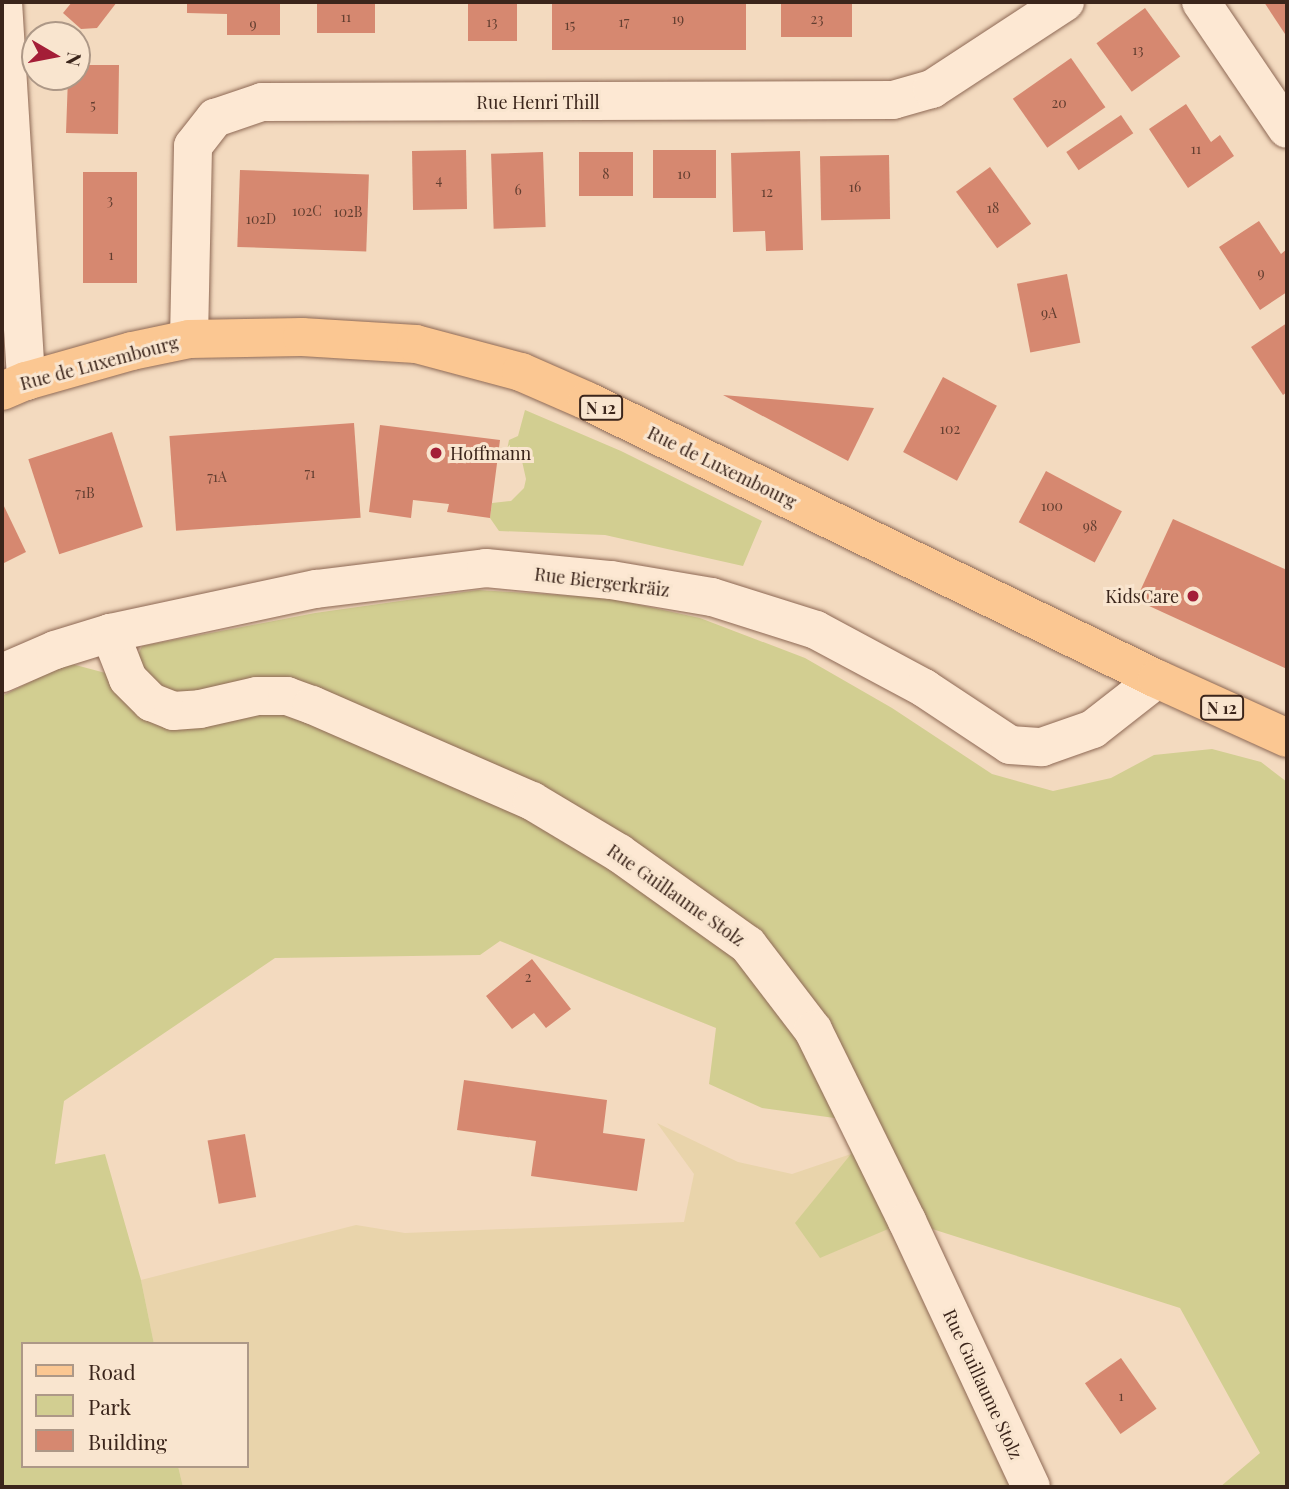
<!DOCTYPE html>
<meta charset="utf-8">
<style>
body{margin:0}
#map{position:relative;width:1289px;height:1489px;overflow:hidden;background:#f3dabf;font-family:"Playfair Display",serif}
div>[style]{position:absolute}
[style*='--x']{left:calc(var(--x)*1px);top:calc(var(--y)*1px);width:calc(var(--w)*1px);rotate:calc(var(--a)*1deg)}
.farmland>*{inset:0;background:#e9d4ab}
.green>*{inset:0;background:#d2ce91}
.building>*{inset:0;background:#d68870;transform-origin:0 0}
.roads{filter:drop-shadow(0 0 2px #8e6955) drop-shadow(0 0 2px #8e6955)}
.minor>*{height:38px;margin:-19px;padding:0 19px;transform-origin:19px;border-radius:19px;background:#fde8d3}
.major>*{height:38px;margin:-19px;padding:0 19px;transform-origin:19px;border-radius:19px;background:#fbc792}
.dots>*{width:19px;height:19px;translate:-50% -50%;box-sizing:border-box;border:4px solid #f9e5cf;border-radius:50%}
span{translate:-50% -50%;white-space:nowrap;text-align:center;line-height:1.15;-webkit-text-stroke:6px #f9e5cf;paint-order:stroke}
.number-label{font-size:14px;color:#623e30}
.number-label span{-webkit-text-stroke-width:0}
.shield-label span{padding:2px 5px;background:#f9e5cf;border:2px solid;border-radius:5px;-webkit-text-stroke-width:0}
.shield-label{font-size:16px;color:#3b251b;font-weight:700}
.street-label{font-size:18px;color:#3b251b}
.poi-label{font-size:18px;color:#3b251b}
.left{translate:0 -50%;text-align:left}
.right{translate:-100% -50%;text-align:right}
.frame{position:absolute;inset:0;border:4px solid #3b251b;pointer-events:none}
.legend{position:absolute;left:21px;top:1342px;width:228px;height:126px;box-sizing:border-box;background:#f9e5cf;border:2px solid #ad9887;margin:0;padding:9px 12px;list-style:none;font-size:21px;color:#3b251b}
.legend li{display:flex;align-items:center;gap:14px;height:35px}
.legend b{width:35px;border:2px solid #ad9887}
.north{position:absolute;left:21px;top:21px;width:70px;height:70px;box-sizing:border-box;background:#f9e5cf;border:2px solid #ad9887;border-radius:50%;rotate:100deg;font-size:19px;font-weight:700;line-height:28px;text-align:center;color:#3b251b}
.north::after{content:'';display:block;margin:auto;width:24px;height:32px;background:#a41e37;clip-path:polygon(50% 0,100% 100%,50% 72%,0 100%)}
</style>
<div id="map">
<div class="farmland">
<div style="clip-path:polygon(657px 1123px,738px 1162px,792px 1174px,851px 1154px,907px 1221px,1031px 1487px,183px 1487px,178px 1466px,247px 1466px,247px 1344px,154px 1344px,141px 1280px,356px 1225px,405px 1233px,684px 1222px,694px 1174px)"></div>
</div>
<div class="green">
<div style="clip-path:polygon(525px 410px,621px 451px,762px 521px,743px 566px,605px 535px,499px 531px,490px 518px,492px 503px,511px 501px,524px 488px,526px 479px,522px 461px,507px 450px,509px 440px,518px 436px)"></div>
<div style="clip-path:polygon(478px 590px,608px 598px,700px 618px,805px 658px,892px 708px,992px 774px,1053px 791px,1111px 778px,1154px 755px,1212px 749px,1261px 762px,1287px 782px,1287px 1487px,1220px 1487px,1260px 1453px,1180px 1308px,907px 1221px,820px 1258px,795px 1223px,851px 1154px,842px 1119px,762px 1108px,709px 1084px,716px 1028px,500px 941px,480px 955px,275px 958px,64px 1101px,55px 1164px,105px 1154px,141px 1280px,154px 1344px,23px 1344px,23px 1466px,178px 1466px,183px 1487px,2px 1487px,2px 696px,68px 663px,128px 679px,142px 646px,315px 613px)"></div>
</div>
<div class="building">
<div style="clip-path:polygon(72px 2px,117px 2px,97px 28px,81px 29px,63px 13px)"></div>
<div style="clip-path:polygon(187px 2px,280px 2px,280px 35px,227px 35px,227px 14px,187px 13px)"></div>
<div style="left:317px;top:2px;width:58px;height:31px"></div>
<div style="left:468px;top:2px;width:49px;height:39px"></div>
<div style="left:552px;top:2px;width:194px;height:48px"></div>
<div style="left:781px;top:2px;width:71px;height:35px"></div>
<div style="clip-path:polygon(1264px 2px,1287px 2px,1287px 37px)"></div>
<div style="left:1145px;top:8px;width:60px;height:60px;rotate:54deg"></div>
<div style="left:1071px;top:58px;width:60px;height:71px;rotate:55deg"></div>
<div style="clip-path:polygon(77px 65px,119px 65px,118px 134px,66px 133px,68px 77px,77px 77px)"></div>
<div style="clip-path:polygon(1186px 104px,1211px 142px,1220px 135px,1234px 156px,1188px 188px,1149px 129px)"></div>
<div style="left:1121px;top:115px;width:22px;height:66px;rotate:56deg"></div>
<div style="left:466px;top:150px;width:59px;height:54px;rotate:89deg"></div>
<div style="left:716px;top:150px;width:48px;height:63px;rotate:90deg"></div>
<div style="clip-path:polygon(800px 151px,803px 250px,766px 251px,765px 231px,733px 232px,731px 153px)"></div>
<div style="left:543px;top:152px;width:75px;height:52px;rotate:88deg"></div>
<div style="left:579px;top:152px;width:54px;height:44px"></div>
<div style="left:889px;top:155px;width:64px;height:69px;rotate:89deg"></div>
<div style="left:990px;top:167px;width:70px;height:42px;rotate:54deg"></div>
<div style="left:240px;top:170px;width:129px;height:77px;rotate:2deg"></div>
<div style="left:83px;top:172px;width:54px;height:111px"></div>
<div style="clip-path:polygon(1259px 221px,1281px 254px,1287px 249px,1287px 292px,1260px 310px,1219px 247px)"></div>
<div style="left:1067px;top:274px;width:70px;height:51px;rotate:79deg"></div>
<div style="clip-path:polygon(1287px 323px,1287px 392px,1283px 395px,1251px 347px)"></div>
<div style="left:943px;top:377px;width:61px;height:85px;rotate:28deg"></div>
<div style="clip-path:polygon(723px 395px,874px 408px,848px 461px)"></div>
<div style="left:354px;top:423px;width:95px;height:185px;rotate:86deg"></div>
<div style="clip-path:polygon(380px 425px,500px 440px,490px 518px,447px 512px,449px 504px,413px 500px,411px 518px,369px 512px)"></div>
<div style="left:112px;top:432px;width:100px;height:88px;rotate:72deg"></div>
<div style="left:1046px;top:471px;width:86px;height:58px;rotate:28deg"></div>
<div style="clip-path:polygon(2px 502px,26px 552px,2px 564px)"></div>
<div style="clip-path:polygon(1173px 519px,1287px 570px,1287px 669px,1136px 600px)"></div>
<div style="clip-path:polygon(532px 959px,571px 1009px,546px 1028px,534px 1013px,512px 1029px,486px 996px)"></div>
<div style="clip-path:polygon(464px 1080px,607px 1100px,603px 1133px,645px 1139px,637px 1191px,531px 1176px,536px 1141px,457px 1130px)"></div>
<div style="left:245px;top:1134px;width:64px;height:38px;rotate:80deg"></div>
<div style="left:1121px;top:1358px;width:62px;height:44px;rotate:55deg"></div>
</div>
<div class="roads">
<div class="minor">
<div style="--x:3;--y:2;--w:380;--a:86.5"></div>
<div style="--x:1201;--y:2;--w:153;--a:55.9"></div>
<div style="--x:189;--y:339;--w:193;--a:-88.8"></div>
<div style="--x:193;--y:146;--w:36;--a:-52"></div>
<div style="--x:215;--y:118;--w:50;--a:-18.8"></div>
<div style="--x:262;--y:102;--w:631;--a:-0.18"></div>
<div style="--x:893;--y:100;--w:41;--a:-15.8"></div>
<div style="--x:932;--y:89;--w:159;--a:-33.2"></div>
<div style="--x:110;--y:633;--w:49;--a:68.6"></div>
<div style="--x:128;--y:679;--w:33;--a:45"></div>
<div style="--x:151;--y:702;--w:24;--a:22"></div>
<div style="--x:173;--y:711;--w:27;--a:-4"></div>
<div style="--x:200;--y:709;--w:58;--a:-12.8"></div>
<div style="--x:257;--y:696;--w:30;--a:0"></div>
<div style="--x:287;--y:696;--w:27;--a:20"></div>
<div style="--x:312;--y:705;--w:240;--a:23.6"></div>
<div style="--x:532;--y:801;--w:101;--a:30.9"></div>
<div style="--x:619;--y:853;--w:158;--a:35.5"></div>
<div style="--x:748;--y:945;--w:107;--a:52.6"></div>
<div style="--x:813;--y:1030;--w:213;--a:63.8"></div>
<div style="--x:907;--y:1221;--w:293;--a:65"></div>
<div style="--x:2;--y:673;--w:58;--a:-23.5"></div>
<div style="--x:55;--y:650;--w:58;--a:-17.2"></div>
<div style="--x:110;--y:633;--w:211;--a:-12.1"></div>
<div style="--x:316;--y:589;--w:171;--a:-7"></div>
<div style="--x:486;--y:568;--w:126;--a:5.5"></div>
<div style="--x:611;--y:580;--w:102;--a:9.6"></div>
<div style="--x:712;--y:597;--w:109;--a:17.6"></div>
<div style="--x:816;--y:630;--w:123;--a:28.2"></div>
<div style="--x:924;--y:688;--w:103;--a:33.5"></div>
<div style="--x:1010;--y:745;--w:32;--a:4"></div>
<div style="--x:1042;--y:747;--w:54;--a:-19.4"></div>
<div style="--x:1093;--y:729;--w:81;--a:-38"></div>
</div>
<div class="major">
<div style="--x:2;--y:391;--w:26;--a:-23"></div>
<div style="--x:26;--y:381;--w:110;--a:-15.8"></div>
<div style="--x:132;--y:351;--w:58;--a:-11.9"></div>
<div style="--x:189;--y:339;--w:113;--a:-1"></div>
<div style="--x:302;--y:337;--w:114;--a:3.5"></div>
<div style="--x:416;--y:344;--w:109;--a:14.9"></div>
<div style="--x:521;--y:372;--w:72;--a:23.7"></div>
<div style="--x:587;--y:401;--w:634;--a:26"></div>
<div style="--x:1157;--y:679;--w:143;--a:24.4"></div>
</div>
</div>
<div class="dots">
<div style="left:436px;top:453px;background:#a41e37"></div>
<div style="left:1193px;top:596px;background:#a41e37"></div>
</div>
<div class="number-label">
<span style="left:346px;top:17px">11</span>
<span style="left:678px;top:19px">19</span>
<span style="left:817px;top:19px">23</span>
<span style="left:492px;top:22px">13</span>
<span style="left:624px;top:22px">17</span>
<span style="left:253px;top:24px">9</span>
<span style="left:570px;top:25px">15</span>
<span style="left:1138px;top:50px">13</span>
<span style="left:1059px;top:103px">20</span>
<span style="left:93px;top:105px">5</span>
<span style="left:1196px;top:149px">11</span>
<span style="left:606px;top:174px">8</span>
<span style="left:684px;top:174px">10</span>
<span style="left:439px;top:180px">4</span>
<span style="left:855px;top:187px">16</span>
<span style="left:518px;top:190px">6</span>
<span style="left:767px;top:192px">12</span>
<span style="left:110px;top:200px">3</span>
<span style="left:993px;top:208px">18</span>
<span style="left:307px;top:211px">102C</span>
<span style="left:348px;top:212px">102B</span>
<span style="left:261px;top:219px">102D</span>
<span style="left:111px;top:255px">1</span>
<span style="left:1261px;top:273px">9</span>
<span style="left:1049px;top:313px">9A</span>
<span style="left:950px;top:429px">102</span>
<span style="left:310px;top:473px">71</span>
<span style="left:217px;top:477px">71A</span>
<span style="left:85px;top:493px">71B</span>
<span style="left:1052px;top:506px">100</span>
<span style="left:1090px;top:526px">98</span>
<span style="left:528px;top:977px">2</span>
<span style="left:1121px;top:1396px">1</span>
</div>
<div class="shield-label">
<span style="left:601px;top:408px">N 12</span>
<span style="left:1222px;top:708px">N 12</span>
</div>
<div class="street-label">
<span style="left:538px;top:102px">Rue Henri Thill</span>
<span style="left:99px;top:363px;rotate:-15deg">Rue de Luxembourg</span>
<span style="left:722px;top:467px;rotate:26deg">Rue de Luxembourg</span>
<span style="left:602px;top:582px;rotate:7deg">Rue Biergerkräiz</span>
<span style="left:676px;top:895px;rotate:35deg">Rue Guillaume Stolz</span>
<span style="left:983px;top:1384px;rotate:65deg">Rue Guillaume Stolz</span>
</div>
<div class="poi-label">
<span class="left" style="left:450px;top:453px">Hoffmann</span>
<span class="right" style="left:1179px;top:596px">KidsCare</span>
</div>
<div class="frame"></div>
<ul class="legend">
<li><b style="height:9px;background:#fbc792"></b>Road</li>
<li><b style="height:19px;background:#d2ce91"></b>Park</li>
<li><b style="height:19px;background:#d68870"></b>Building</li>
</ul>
<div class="north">N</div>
</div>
